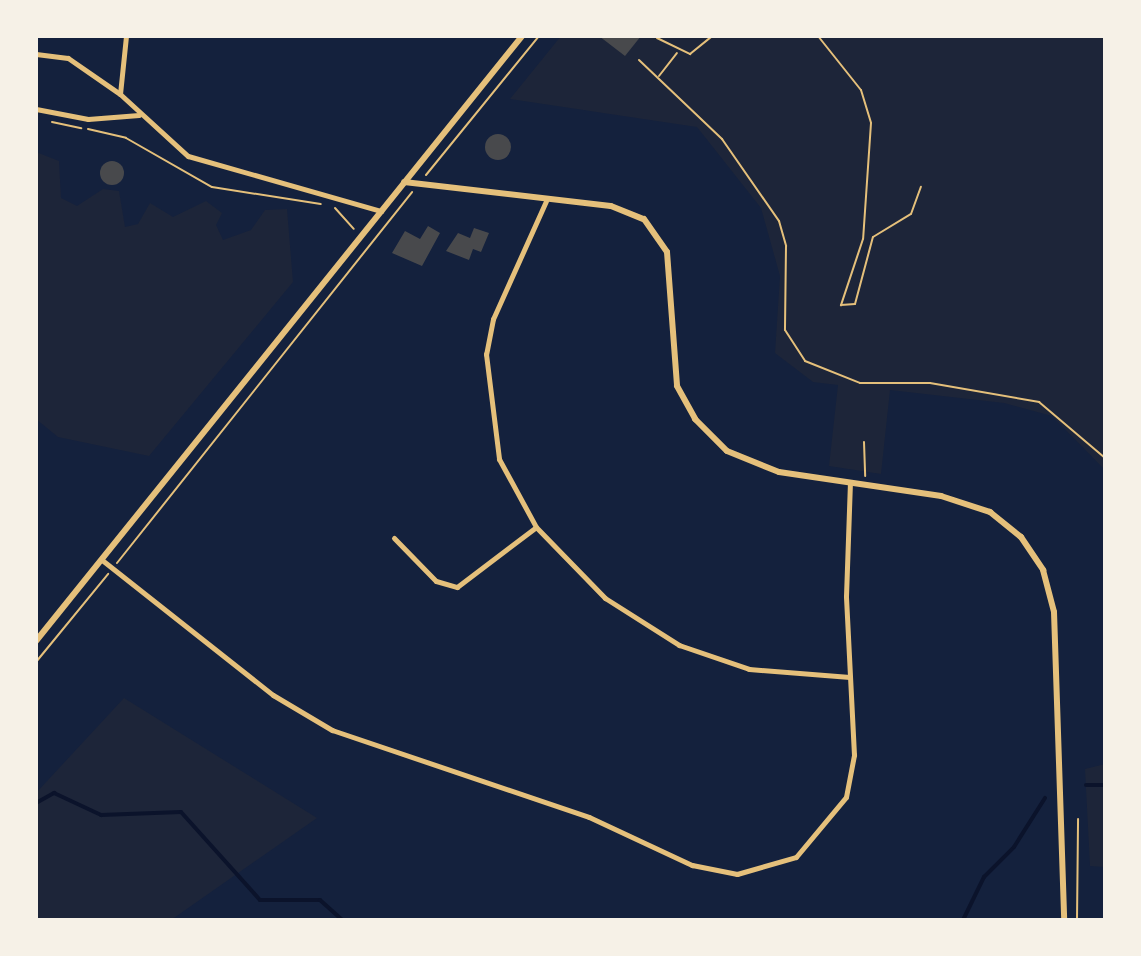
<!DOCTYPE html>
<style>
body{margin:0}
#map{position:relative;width:1141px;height:956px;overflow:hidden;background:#14213d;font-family:Bitter,serif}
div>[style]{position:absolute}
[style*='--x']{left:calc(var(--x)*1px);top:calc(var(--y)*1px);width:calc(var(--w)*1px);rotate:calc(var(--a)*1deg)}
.green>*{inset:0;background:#1d2539}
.stream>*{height:4px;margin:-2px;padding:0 2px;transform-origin:2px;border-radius:2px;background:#0b132b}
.building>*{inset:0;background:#48494c}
.round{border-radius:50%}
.path>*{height:2px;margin:-1px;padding:0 1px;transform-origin:1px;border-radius:1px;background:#e5c07b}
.minor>*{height:5px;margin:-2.5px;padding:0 2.5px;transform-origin:2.5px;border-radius:2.5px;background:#e5c07b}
.tertiary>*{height:6px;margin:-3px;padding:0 3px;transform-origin:3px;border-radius:3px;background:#e5c07b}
span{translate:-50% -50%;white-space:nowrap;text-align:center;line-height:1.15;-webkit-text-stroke:8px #f6f1e7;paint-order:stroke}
.frame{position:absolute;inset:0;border:38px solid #f6f1e7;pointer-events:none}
</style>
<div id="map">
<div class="green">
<div style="clip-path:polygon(561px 36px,1105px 36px,1105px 470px,1052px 416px,1004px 403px,890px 390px,881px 474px,829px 466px,838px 385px,813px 382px,775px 353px,780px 276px,761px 208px,697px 127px,510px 99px)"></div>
<div style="clip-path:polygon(36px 152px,59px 161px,61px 198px,77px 206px,103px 189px,119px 191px,125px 227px,138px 224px,150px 203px,173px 217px,206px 201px,222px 213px,216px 225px,223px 240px,251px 230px,265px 210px,287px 209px,293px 282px,149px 456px,58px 437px,36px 419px)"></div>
<div style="clip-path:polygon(124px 698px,317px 818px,171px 920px,36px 920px,36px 793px)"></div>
<div style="clip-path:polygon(1105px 764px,1105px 867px,1090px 866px,1085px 769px)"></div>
</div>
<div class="stream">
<div style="--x:1086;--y:785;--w:19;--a:0"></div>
<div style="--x:36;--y:803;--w:21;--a:-29"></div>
<div style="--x:54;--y:793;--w:52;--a:25.1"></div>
<div style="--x:101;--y:815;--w:80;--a:-2.1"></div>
<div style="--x:181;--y:812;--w:118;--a:48.1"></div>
<div style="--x:260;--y:900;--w:60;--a:0"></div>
<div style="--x:320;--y:900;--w:30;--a:42"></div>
<div style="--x:963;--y:920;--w:48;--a:-64"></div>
<div style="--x:984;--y:877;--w:42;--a:-45"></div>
<div style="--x:1014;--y:847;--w:58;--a:-57.7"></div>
</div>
<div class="building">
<div style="clip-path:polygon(599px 36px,641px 36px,625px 56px)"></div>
<div class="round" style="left:485px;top:134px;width:26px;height:26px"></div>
<div class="round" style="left:100px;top:161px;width:24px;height:24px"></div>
<div style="clip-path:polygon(428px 226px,440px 233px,422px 266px,392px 253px,405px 231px,420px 239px)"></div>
<div style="clip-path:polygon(474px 228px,489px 233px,481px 252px,473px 249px,469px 260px,446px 251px,458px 233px,470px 238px)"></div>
</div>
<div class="path">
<div style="--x:818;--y:36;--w:69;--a:51.5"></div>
<div style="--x:861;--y:90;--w:34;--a:73"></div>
<div style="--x:871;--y:123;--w:116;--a:93.9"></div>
<div style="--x:863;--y:239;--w:70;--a:108.4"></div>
<div style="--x:841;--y:305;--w:14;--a:-4"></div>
<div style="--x:855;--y:304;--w:69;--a:-75"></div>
<div style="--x:873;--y:237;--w:44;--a:-31.2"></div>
<div style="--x:911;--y:214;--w:29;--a:-70"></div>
<div style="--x:657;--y:38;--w:37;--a:26"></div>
<div style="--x:690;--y:54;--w:28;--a:-39"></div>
<div style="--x:639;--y:60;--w:115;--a:43.6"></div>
<div style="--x:722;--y:139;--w:100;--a:55.2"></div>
<div style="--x:779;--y:221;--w:26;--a:74"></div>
<div style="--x:786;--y:246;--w:84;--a:90.7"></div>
<div style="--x:785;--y:330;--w:37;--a:57"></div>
<div style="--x:805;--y:361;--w:59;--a:21.8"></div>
<div style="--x:860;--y:383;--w:70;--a:0"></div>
<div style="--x:930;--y:383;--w:111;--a:9.9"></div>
<div style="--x:1039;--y:402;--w:87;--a:40.3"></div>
<div style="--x:659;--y:76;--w:29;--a:-52"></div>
<div style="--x:52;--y:122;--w:30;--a:12"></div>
<div style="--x:88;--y:129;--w:39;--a:13"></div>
<div style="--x:126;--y:138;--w:99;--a:29.7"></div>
<div style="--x:212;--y:187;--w:110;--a:8.9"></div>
<div style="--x:426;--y:175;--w:179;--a:-50.9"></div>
<div style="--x:335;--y:208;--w:28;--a:48"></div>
<div style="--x:864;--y:442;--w:34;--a:88"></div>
<div style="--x:117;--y:563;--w:474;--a:-51.5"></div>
<div style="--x:36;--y:662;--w:114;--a:-50.7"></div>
<div style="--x:1077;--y:920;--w:101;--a:-89.4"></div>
</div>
<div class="minor">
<div style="--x:126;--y:36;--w:58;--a:95.9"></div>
<div style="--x:120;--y:94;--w:92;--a:42.4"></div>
<div style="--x:188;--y:156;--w:201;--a:15.9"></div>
<div style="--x:36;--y:54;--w:32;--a:7"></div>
<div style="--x:68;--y:58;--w:63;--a:34.7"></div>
<div style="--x:36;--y:109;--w:53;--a:10.9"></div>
<div style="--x:88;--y:119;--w:51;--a:-4.5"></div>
<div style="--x:546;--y:201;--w:129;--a:114.2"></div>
<div style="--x:493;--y:319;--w:36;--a:101"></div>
<div style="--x:486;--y:354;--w:106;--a:82.9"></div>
<div style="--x:499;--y:459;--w:77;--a:61.4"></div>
<div style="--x:536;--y:527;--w:99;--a:45.8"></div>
<div style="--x:605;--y:598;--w:88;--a:32.4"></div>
<div style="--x:679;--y:645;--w:74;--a:18.9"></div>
<div style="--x:749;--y:669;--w:101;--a:4.5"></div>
<div style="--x:394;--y:538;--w:60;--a:45.7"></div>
<div style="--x:436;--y:581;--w:22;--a:16"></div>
<div style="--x:457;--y:587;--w:99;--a:-37.2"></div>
<div style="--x:102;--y:560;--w:218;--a:38.3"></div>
<div style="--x:273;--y:695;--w:69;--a:30.7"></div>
<div style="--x:332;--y:730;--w:271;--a:18.7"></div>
<div style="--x:589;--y:817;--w:114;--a:25"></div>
<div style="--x:692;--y:865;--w:46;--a:11.3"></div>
<div style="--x:737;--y:874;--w:61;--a:-16.1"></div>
<div style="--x:796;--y:857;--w:78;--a:-50.2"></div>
<div style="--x:846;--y:797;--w:43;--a:-79.2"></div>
<div style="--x:854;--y:755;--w:159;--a:-92.9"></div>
<div style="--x:846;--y:596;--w:114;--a:-88"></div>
</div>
<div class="tertiary">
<div style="--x:404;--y:182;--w:208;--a:6.6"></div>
<div style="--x:611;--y:206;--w:35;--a:22"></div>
<div style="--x:644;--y:219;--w:40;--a:55.1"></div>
<div style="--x:667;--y:252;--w:134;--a:85.7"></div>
<div style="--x:677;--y:386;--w:38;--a:61"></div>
<div style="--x:695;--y:419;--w:45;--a:45"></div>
<div style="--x:727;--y:451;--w:56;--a:22"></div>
<div style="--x:779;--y:472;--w:164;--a:8.4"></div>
<div style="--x:941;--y:496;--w:52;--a:18.1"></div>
<div style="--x:990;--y:512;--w:40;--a:39"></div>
<div style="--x:1021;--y:537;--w:40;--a:56"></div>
<div style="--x:1043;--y:570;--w:43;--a:75.3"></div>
<div style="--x:1054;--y:612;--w:308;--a:88.1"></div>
<div style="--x:36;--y:641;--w:776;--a:-51.22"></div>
</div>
<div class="frame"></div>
</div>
